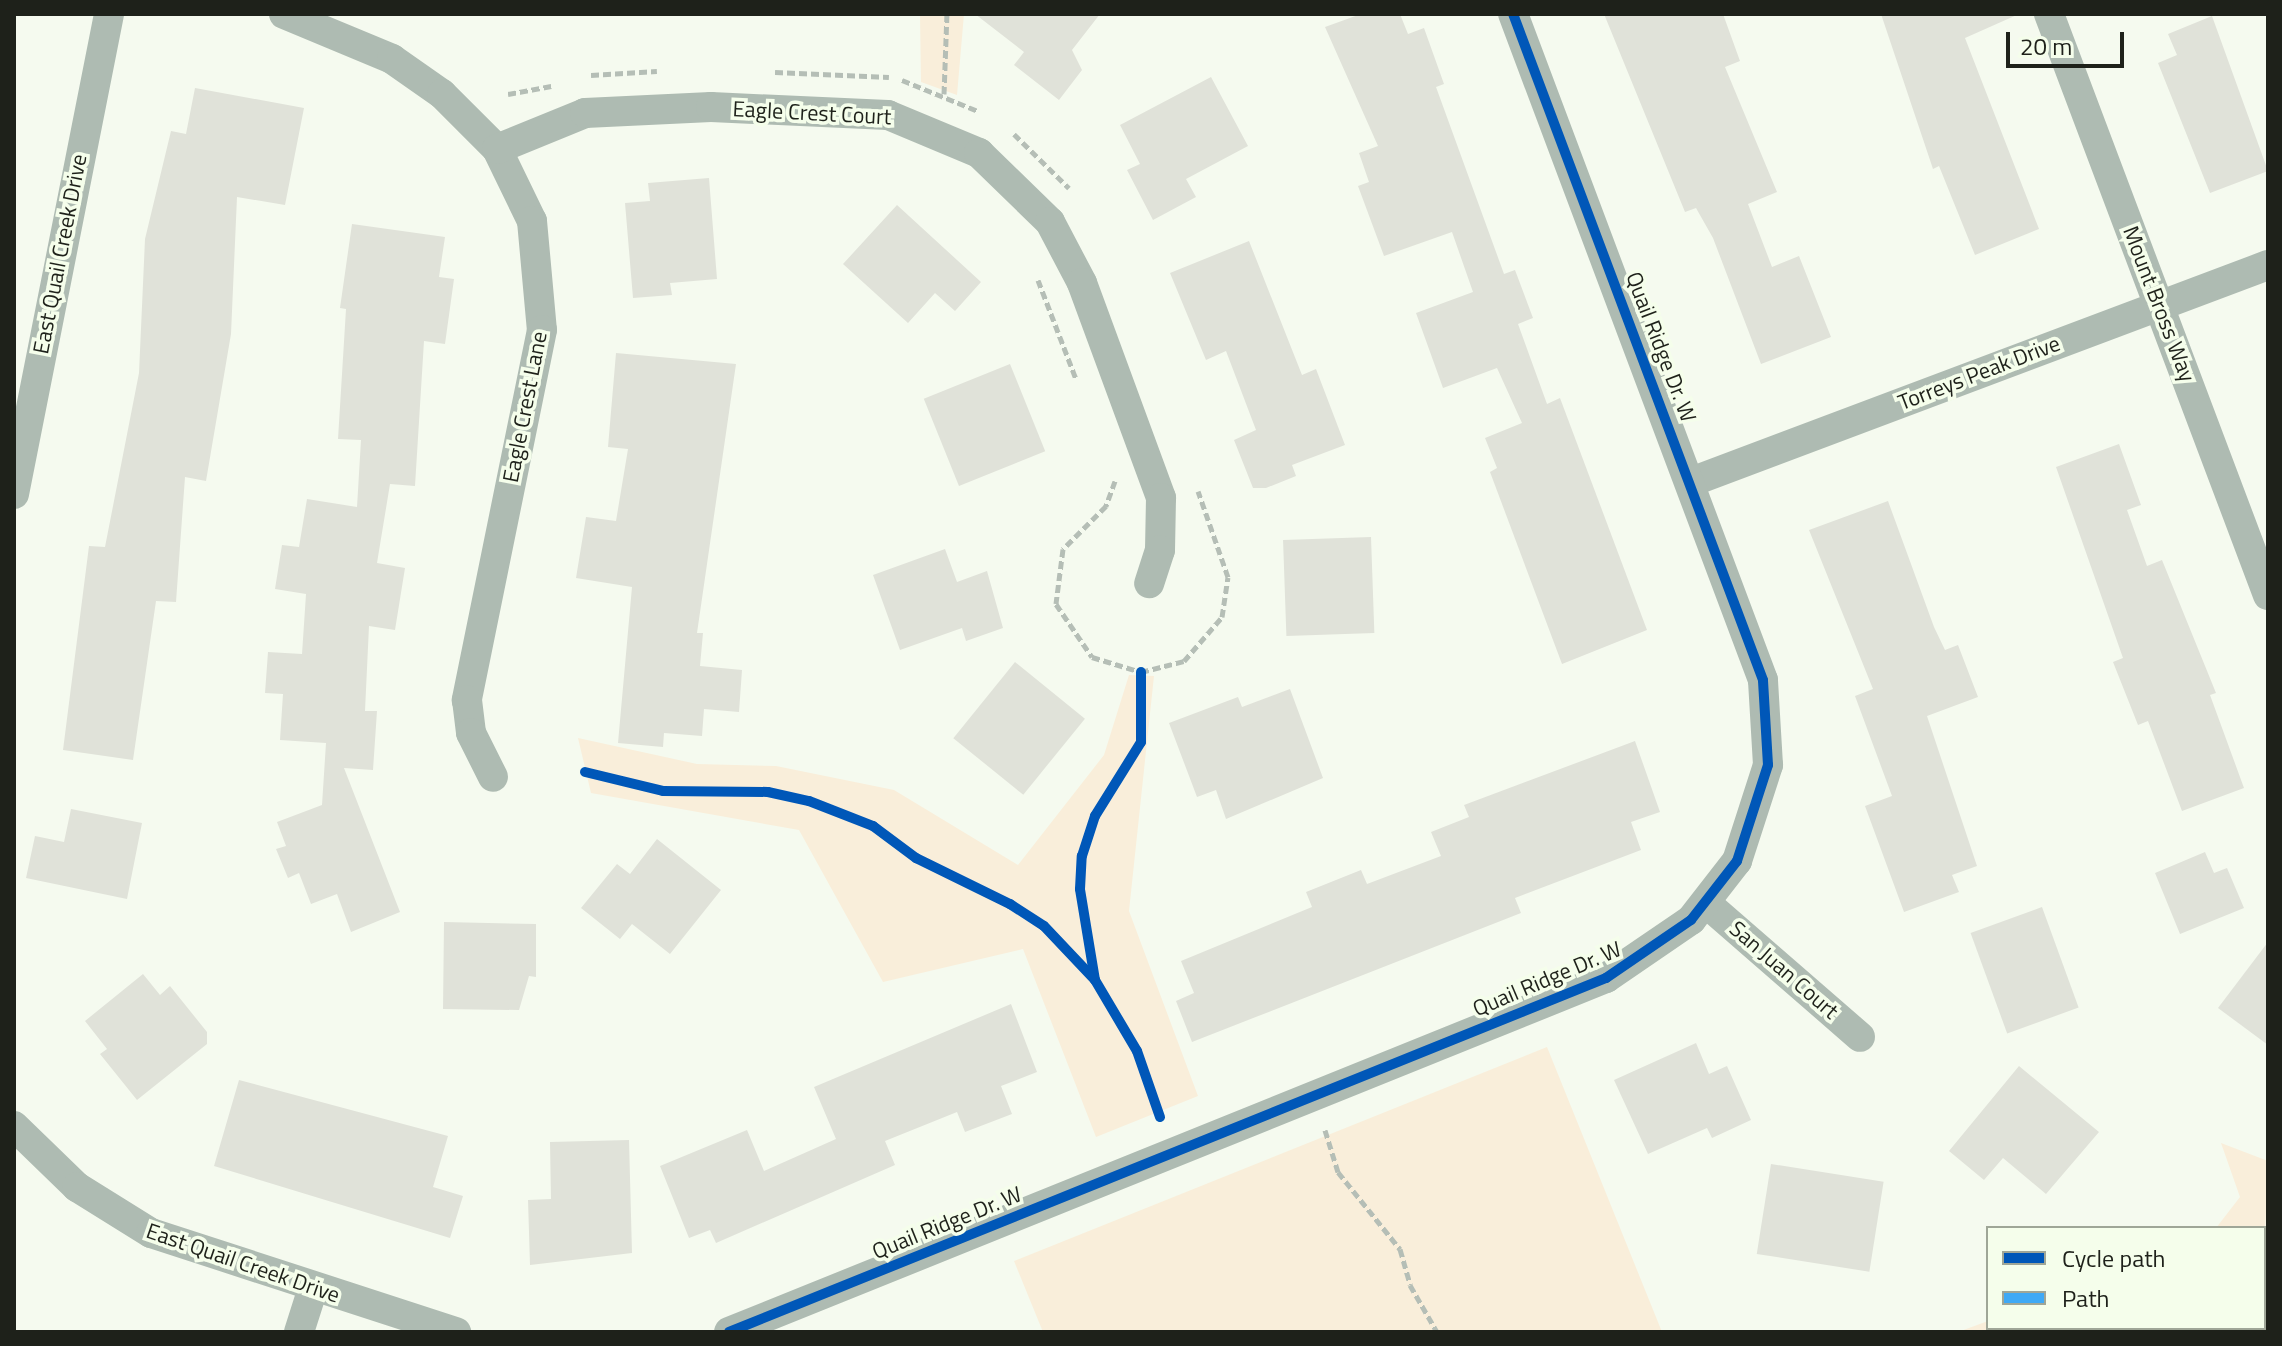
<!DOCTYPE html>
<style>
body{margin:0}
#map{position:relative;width:2282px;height:1346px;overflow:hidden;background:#f5faef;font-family:"Titillium Web",sans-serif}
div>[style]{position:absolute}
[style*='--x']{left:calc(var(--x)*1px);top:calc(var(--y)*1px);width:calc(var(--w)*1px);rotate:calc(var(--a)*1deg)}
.green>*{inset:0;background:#f9eeda}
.building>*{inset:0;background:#e0e2d9;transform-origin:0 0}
.path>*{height:5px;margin-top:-2.5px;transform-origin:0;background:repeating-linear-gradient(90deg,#b5beb6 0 8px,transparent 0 12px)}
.minor>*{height:30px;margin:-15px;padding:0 15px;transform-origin:15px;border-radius:15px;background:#aebbb2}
.quiet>*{height:8px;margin-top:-4px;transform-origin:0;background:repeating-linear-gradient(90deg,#3fa9f5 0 16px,transparent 0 24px)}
.cycleway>*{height:10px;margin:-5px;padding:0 5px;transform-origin:5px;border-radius:5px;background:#0057b8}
span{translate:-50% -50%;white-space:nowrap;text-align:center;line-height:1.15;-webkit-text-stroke:7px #f5feeb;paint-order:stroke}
.street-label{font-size:22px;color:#1e211a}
.frame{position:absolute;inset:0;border:16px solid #1e211a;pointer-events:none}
.legend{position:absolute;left:1986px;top:1226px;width:280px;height:104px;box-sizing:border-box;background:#f5feeb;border:2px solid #9fa697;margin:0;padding:10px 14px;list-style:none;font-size:24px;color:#1e211a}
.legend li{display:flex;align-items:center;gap:16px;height:40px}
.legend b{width:40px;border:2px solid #9fa697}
.scale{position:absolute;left:2006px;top:32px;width:118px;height:36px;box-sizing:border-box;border:4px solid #1e211a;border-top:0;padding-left:10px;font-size:24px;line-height:28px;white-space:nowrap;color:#1e211a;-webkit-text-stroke:6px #f5feeb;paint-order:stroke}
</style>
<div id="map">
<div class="green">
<div style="clip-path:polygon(920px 14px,964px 14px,957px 95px,921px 82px)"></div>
<div style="clip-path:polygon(1129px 675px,1154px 676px,1129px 911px,1198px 1096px,1096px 1137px,1023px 949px,883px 982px,799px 830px,591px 793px,578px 738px,697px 764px,776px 766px,894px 790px,1018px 865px,1104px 755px)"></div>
<div style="clip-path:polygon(1547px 1047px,1662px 1332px,1043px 1332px,1014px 1261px)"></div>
<div style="clip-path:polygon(2221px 1143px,2268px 1161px,2264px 1264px,2264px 1228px,2216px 1228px,2240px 1197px)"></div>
<div style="clip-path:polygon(1988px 1321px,1988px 1328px,2096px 1328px,1958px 1332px)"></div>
</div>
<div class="building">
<div style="clip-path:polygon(975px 14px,1100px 14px,1072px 50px,1082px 70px,1059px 100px,1014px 65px,1024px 52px)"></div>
<div style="clip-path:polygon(1361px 14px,1400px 14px,1408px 34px,1424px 28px,1444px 84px,1436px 87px,1504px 274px,1515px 270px,1533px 318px,1518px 324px,1547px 404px,1560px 398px,1647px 630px,1562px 664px,1490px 472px,1497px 468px,1485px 438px,1522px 423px,1497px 368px,1443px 388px,1416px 313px,1473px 292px,1452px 232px,1384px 256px,1358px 186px,1369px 182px,1359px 153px,1378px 146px,1325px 27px)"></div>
<div style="clip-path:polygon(1604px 14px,1723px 14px,1740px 61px,1725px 67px,1777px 192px,1748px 204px,1772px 267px,1799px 256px,1831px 337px,1761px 364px,1713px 238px,1696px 208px,1685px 212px)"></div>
<div style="clip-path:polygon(1881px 14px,2019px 14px,1965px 38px,2039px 229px,1975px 255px,1939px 166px,1933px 169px)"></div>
<div style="clip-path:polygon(2212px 16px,2268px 171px,2210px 193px,2158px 63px,2177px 55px,2168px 34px)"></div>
<div style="clip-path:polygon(1211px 77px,1248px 146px,1186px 179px,1196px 197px,1153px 220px,1127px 170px,1140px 164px,1120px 125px)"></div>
<div style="clip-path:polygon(195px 88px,304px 108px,285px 205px,237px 197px,231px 334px,206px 481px,185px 477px,176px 602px,156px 601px,133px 760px,63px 750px,89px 546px,105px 547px,139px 373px,145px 239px,171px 131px,186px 134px)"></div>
<div style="clip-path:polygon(709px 178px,717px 279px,670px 283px,672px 295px,633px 298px,625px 203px,650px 201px,648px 183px)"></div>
<div style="clip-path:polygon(897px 205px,981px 282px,955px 311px,935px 293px,908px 323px,843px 264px)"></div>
<div style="clip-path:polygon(352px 224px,445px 237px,439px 277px,454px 279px,445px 344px,424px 341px,415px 486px,390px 484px,377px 563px,405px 568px,395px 630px,369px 626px,365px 711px,377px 711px,373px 770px,344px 768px,400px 912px,351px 932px,337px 894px,311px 904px,299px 873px,288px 878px,276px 849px,286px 846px,277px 822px,322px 805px,326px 743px,280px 740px,283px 694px,265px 693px,268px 652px,302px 654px,306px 594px,275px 589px,282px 545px,299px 547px,307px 499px,357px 507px,361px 440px,338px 439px,346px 309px,340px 308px)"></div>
<div style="clip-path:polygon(1249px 241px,1302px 375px,1316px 369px,1345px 445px,1292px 465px,1296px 476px,1266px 488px,1253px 488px,1234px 440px,1256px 430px,1226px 351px,1206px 360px,1170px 273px)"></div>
<div style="clip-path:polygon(616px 353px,736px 364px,697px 633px,703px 633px,700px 666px,742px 670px,739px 712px,704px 709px,702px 736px,664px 733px,663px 747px,618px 743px,632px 587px,576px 578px,586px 517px,616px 521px,628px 449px,608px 447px)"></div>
<div style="left:1010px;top:364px;width:94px;height:93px;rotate:68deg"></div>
<div style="clip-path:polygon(2119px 444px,2141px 505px,2127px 510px,2147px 566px,2162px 560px,2216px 693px,2210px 695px,2244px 788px,2182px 811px,2148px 721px,2138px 725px,2113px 662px,2123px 658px,2056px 467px)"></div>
<div style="clip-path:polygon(1888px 501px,1934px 627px,1945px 650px,1958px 645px,1978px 697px,1927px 716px,1977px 866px,1952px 875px,1959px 892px,1904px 912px,1865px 806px,1892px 796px,1855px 696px,1873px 689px,1809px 530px)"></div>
<div style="left:1371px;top:537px;width:96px;height:88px;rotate:88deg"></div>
<div style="clip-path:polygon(945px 549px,957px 582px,987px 571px,1003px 628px,966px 641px,962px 628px,900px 650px,873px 575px)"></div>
<div style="left:1015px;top:662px;width:90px;height:98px;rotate:39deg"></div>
<div style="clip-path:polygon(1290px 689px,1323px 778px,1226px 819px,1216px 790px,1197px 797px,1169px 723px,1238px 697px,1242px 707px)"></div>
<div style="clip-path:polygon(1635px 741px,1660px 812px,1631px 822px,1641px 850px,1515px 898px,1521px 913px,1192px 1042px,1176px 1001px,1194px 993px,1181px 961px,1312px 907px,1306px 892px,1361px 870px,1367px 884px,1441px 856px,1431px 832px,1469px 817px,1464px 805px)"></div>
<div style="clip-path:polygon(71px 809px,142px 823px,127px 899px,26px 878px,35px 836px,64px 842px)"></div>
<div style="clip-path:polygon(657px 839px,721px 890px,670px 954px,632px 924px,620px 939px,581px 908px,617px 864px,630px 874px)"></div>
<div style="clip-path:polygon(2205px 852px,2214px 873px,2227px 868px,2244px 908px,2180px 934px,2155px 873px)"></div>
<div style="left:2042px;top:907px;width:107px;height:76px;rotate:70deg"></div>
<div style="clip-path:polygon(444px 922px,536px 924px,536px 977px,529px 976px,519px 1010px,443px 1009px)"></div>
<div style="clip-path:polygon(2268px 942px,2268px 1045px,2218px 1008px)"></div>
<div style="clip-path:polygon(143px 974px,160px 995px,170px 986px,207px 1032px,207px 1044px,137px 1100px,100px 1054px,107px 1049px,85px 1021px)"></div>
<div style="clip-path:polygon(1011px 1004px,1037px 1072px,1001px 1086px,1012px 1114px,965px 1132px,957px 1112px,885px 1141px,895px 1165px,716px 1243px,710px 1230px,689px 1238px,660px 1166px,747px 1130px,764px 1171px,836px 1139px,814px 1087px)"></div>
<div style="clip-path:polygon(1696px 1043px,1709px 1074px,1727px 1066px,1751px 1120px,1712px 1138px,1707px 1128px,1648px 1154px,1614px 1080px)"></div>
<div style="clip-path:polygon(2019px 1066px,2099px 1132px,2046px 1194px,2003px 1158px,1984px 1180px,1949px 1151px)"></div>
<div style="clip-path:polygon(239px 1080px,448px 1136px,433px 1187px,463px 1196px,450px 1238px,214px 1166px)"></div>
<div style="clip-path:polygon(629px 1140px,632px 1253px,530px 1265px,528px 1200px,551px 1199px,550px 1142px)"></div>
<div style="left:1771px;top:1164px;width:114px;height:91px;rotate:9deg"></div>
</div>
<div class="path">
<div style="--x:775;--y:72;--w:114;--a:2.5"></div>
<div style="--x:591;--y:75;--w:66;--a:-3.5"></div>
<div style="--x:902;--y:80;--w:82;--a:22.2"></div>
<div style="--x:508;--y:94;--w:44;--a:-10.5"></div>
<div style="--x:944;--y:94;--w:80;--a:-87.9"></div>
<div style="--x:1014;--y:134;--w:77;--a:44.5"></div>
<div style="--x:1038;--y:280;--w:106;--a:69"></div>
<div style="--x:1115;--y:481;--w:27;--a:110"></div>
<div style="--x:1106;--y:506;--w:61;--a:135"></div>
<div style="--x:1063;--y:549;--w:55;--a:97.3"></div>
<div style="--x:1056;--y:604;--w:64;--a:55.8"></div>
<div style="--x:1092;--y:657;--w:51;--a:17"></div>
<div style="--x:1141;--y:672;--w:44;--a:-14.3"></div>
<div style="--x:1184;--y:661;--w:58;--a:-49.2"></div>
<div style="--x:1222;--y:617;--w:40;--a:-81.5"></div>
<div style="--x:1228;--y:577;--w:91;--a:-109.2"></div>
<div style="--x:585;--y:772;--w:80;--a:13.7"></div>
<div style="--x:663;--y:791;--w:105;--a:0.5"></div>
<div style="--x:768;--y:792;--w:42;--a:12.4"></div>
<div style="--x:809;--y:801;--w:69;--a:21.3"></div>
<div style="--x:873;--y:826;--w:54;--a:36.7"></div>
<div style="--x:916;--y:858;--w:105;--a:26.1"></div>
<div style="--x:1010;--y:904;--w:40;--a:32.9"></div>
<div style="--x:1044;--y:926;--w:74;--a:46.6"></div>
<div style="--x:1095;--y:980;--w:82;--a:59.4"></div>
<div style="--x:1137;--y:1051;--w:70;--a:70.8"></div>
<div style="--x:1095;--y:979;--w:91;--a:-99.5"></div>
<div style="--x:1080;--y:889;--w:33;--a:-87"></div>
<div style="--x:1082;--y:856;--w:42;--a:-72"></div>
<div style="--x:1095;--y:816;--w:87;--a:-58.1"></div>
<div style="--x:1141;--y:742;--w:70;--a:-90"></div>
<div style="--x:1325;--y:1130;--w:44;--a:72.8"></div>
<div style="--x:1338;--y:1172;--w:99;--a:51.2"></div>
<div style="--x:1400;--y:1249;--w:37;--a:74"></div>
<div style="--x:1410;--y:1285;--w:54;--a:60.1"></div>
</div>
<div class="minor">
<div style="--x:284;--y:14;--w:117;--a:22.6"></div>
<div style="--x:392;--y:59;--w:61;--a:35"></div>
<div style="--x:442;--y:94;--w:78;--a:45"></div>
<div style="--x:497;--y:149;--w:80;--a:64.1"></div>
<div style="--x:532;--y:221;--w:109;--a:84.8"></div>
<div style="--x:542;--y:330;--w:378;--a:101.5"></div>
<div style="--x:467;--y:700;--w:33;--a:83"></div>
<div style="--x:471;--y:733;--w:49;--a:63.4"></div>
<div style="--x:2049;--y:14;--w:621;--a:69.35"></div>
<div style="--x:497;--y:149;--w:95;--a:-22.2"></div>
<div style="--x:585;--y:113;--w:126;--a:-2.7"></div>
<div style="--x:711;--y:107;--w:177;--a:2.6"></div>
<div style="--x:888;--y:115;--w:99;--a:22.7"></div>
<div style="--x:979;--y:153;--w:99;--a:44.2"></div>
<div style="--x:1050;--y:222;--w:69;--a:62.3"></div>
<div style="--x:1082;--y:283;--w:229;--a:69.8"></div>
<div style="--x:1161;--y:498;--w:52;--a:91.1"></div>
<div style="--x:1160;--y:550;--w:35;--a:108"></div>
<div style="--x:1691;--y:482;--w:616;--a:-20.61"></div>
<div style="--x:14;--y:494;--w:489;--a:-78.8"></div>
<div style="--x:1706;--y:903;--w:204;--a:41"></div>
<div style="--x:14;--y:1126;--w:88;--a:44.1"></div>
<div style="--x:77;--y:1187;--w:87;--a:31.9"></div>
<div style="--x:151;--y:1233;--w:321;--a:18"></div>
<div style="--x:299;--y:1332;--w:46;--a:-72.3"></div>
<div style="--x:729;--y:1332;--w:946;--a:-21.98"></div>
<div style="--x:1606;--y:978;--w:103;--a:-34.3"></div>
<div style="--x:1691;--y:920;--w:75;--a:-52.1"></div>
<div style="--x:1737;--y:861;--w:101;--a:-72.1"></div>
<div style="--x:1768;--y:765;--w:85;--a:-93.4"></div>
<div style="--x:1763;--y:680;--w:711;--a:-110.57"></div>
</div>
<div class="quiet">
<div style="--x:2264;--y:1254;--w:4;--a:-27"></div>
<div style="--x:2074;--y:1332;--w:12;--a:-20"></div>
</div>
<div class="cycleway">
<div style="--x:585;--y:772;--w:80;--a:13.7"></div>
<div style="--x:663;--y:791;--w:105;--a:0.5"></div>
<div style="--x:768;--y:792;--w:42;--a:12.4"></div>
<div style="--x:809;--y:801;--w:69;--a:21.3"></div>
<div style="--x:873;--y:826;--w:54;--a:36.7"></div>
<div style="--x:916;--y:858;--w:105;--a:26.1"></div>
<div style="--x:1010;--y:904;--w:40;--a:32.9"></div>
<div style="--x:1044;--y:926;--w:74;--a:46.6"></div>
<div style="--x:1095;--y:980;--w:82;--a:59.4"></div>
<div style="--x:1137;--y:1051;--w:70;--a:70.8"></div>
<div style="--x:1095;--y:980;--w:92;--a:-99.4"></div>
<div style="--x:1080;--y:889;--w:33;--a:-87"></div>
<div style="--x:1082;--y:856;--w:42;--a:-72"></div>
<div style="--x:1095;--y:816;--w:87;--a:-58.1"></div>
<div style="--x:1141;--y:742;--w:70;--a:-90"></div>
<div style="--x:729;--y:1332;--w:946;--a:-21.98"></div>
<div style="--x:1606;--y:978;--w:103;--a:-34.3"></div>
<div style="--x:1691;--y:920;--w:75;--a:-52.1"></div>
<div style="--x:1737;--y:861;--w:101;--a:-72.1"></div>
<div style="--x:1768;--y:765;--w:85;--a:-93.4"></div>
<div style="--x:1763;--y:680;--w:711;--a:-110.57"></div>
</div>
<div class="street-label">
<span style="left:812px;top:113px;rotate:3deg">Eagle Crest Court</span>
<span style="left:60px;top:254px;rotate:-79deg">East Quail Creek Drive</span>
<span style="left:2159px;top:304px;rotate:69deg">Mount Bross Way</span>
<span style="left:1661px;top:347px;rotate:69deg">Quail Ridge Dr. W</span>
<span style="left:1979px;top:373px;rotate:-21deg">Torreys Peak Drive</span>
<span style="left:525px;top:407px;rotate:-79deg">Eagle Crest Lane</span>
<span style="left:1784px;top:970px;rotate:41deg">San Juan Court</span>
<span style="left:1547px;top:979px;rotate:-23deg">Quail Ridge Dr. W</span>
<span style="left:947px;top:1223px;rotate:-22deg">Quail Ridge Dr. W</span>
<span style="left:243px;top:1263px;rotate:19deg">East Quail Creek Drive</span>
</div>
<div class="frame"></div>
<ul class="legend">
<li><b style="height:10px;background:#0057b8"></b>Cycle path</li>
<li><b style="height:10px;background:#3fa9f5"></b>Path</li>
</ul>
<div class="scale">20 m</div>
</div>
